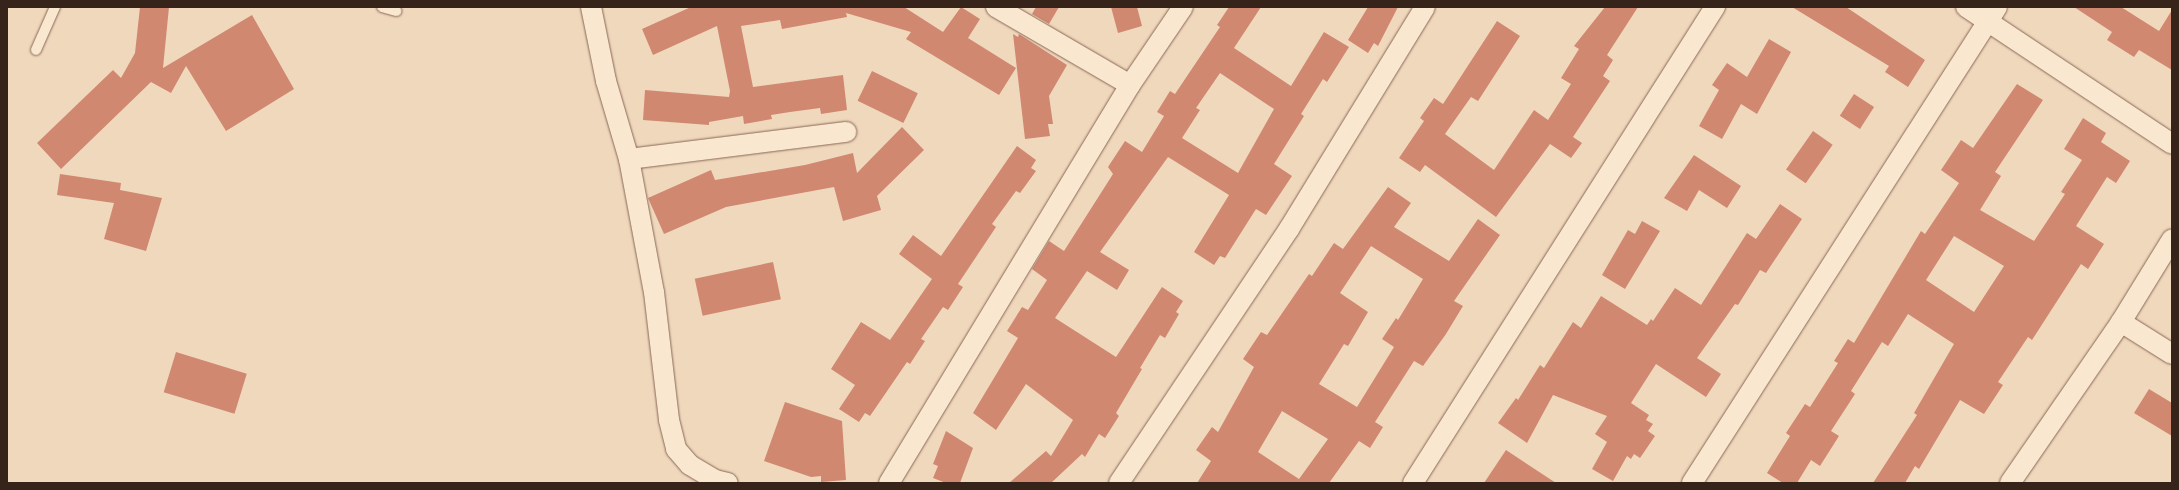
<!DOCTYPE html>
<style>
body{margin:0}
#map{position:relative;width:2179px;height:490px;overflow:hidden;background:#f0d8bd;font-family:"Playfair Display",serif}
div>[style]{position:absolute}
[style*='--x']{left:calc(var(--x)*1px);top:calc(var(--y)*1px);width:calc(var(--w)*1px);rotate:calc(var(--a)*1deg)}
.building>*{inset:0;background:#d08870;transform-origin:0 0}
.roads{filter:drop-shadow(0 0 1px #886855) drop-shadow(0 0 1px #886855)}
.service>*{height:10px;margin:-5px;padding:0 5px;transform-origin:5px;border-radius:5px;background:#fae7d0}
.minor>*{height:20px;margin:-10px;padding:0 10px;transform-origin:10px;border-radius:10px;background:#fae7d0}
span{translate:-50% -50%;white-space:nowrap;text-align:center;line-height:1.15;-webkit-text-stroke:3.5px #f7e4cd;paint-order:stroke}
.frame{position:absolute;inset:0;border:8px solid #36241b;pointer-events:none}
</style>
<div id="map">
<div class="building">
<div style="clip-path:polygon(140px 7px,169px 7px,163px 68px,252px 15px,294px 89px,226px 131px,186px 66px,171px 93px,151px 82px,61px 169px,37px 143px,113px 70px,121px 78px,135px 53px)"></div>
<div style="clip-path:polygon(691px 7px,904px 7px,943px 32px,961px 7px,980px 19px,968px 38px,1016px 68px,999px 95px,906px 39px,911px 32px,846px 13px,847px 17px,782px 29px,780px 20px,741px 26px,753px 87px,843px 75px,847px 110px,821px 114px,820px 108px,790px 112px,771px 115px,772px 119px,744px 124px,743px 116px,709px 122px,709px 125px,643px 120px,645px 90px,729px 97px,730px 91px,717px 26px,653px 55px,642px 29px)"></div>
<div style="clip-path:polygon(1036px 7px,1059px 7px,1049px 24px,1032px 14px)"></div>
<div style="clip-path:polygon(1111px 7px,1137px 7px,1142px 26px,1118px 33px)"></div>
<div style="clip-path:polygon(evenodd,1229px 7px,1261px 7px,1234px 48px,1291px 86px,1324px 32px,1349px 47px,1327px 82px,1323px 79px,1301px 114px,1304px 116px,1274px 164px,1292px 176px,1266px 215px,1256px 209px,1225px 258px,1220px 256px,1214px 265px,1194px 252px,1229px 195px,1168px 157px,1100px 252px,1129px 270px,1117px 290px,1087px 271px,1055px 318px,1116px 357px,1162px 287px,1183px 301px,1176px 312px,1179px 314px,1165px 338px,1160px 335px,1140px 368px,1142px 369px,1116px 413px,1119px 416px,1105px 438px,1099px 434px,1085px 457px,1082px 454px,1051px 483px,1009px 483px,1046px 451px,1051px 456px,1073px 420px,1026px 384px,996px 430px,973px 413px,1018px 338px,1007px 331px,1022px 307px,1028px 310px,1047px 280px,1032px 269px,1049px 241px,1064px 251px,1113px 174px,1108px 167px,1125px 141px,1142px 152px,1164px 116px,1157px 112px,1170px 91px,1175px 94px,1220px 27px,1217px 25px,1229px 7px,1220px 73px,1274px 109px,1238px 173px,1182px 138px,1200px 110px,1196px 108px,1220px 73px)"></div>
<div style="clip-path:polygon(1368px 7px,1398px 7px,1378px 46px,1374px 43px,1368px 53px,1348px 40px)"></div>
<div style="clip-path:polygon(1605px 7px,1638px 7px,1607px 55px,1613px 60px,1603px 76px,1610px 81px,1573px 137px,1582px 143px,1571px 158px,1550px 144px,1496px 217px,1425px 165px,1420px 172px,1399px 158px,1424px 121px,1420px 118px,1434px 98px,1443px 104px,1497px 21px,1520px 36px,1478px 101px,1471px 97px,1445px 134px,1494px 170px,1534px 110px,1548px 120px,1571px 84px,1561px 78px,1579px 49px,1574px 46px)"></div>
<div style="clip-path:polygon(1792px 7px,1846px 7px,1925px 60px,1908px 87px,1885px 72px,1889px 66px)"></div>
<div style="clip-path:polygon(2074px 7px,2121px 7px,2159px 31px,2172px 10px,2172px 70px,2139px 50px,2134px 57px,2107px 40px,2112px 32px)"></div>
<div style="clip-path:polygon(1013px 34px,1018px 37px,1019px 34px,1067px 65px,1049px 96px,1053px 124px,1048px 124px,1050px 136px,1025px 139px)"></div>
<div style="clip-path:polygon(1769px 39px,1791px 52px,1757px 114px,1741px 104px,1722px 139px,1699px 126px,1719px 90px,1712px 85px,1727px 63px,1747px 77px)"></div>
<div style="left:872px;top:71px;width:51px;height:33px;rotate:26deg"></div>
<div style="clip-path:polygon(evenodd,2017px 84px,2043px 100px,1995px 172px,2001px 176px,1980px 210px,2034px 241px,2065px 194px,2061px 192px,2082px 160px,2064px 149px,2083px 118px,2106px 133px,2101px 142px,2130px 161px,2116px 183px,2107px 177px,2076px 226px,2104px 244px,2088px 269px,2081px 264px,2032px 340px,2028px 337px,1998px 382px,2003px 385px,1984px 414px,1960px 400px,1919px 469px,1915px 466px,1905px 483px,1873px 483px,1917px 415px,1914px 413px,1954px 344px,1908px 314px,1888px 346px,1882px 342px,1851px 391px,1855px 394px,1831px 431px,1839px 436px,1820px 466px,1811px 460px,1797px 483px,1783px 483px,1767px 473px,1790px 436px,1786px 433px,1805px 404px,1810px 407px,1838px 363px,1834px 361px,1848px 339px,1854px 343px,1921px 231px,1925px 234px,1959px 183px,1941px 170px,1961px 140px,1973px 148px,2017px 84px,1954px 236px,2004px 266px,1974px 312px,1926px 280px,1954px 236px)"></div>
<div style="left:1854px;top:94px;width:24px;height:26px;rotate:33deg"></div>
<div style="clip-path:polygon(902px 127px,924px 150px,877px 196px,881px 210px,843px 221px,834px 187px,726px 207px,664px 234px,648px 198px,711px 170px,715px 180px,805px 165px,853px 153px,857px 173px)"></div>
<div style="left:1813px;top:131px;width:24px;height:47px;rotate:35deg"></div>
<div style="clip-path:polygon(1017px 146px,1036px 160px,1031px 168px,1036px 171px,1020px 193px,1016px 191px,992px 224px,996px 227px,958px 284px,963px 287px,948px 310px,943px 307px,921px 339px,925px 341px,910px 364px,907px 362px,870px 416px,865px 413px,859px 422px,839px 409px,855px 385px,831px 369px,861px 322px,890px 340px,932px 279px,899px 254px,913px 235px,941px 256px)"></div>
<div style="clip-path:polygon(1694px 155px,1741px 186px,1727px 208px,1699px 190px,1687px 211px,1664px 198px)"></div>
<div style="clip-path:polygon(60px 174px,121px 183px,120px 190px,162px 198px,146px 251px,104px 239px,114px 203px,57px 195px)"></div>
<div style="clip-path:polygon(evenodd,1388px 187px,1411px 203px,1394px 227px,1449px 261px,1478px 219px,1500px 235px,1454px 301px,1463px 306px,1446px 334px,1423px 366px,1414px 361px,1375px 422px,1383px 427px,1370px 448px,1359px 441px,1329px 483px,1197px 483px,1211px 461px,1196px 450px,1212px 427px,1218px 432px,1254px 367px,1243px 359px,1261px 332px,1267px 335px,1309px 274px,1312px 276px,1334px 243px,1343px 249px,1388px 187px,1371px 246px,1423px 279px,1398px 320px,1396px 318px,1382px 339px,1394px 347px,1357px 407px,1319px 384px,1344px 344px,1348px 346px,1368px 312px,1340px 293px,1371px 246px,1388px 187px,1282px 411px,1328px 439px,1299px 479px,1258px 452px,1282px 411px)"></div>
<div style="clip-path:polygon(1780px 204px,1802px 219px,1766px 273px,1760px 270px,1738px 305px,1735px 304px,1697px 358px,1721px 374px,1706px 397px,1656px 364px,1631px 403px,1649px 415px,1646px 420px,1653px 424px,1648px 431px,1655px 436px,1640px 458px,1634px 454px,1631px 459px,1627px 456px,1613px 481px,1592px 469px,1607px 442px,1595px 434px,1607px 416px,1553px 395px,1527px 443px,1498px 423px,1516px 398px,1518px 400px,1540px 365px,1544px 368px,1573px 322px,1581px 328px,1601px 296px,1647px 325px,1651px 319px,1653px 321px,1675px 288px,1701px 305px,1747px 233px,1756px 239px)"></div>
<div style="clip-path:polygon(1642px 221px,1660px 231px,1625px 289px,1602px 275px,1628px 230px,1635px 234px)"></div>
<div style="left:773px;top:262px;width:38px;height:80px;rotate:78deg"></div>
<div style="left:176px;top:352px;width:74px;height:42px;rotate:17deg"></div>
<div style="clip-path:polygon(2149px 389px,2172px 403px,2172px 436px,2134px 413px)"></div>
<div style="clip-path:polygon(785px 402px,842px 421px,846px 480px,821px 482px,821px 476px,811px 477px,764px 461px)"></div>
<div style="clip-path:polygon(946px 431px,973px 448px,960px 483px,946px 483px,933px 478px,938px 466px,933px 464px)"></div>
<div style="clip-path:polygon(1506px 450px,1556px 483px,1484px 483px)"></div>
</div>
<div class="roads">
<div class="service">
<div style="--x:382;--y:7;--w:15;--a:16"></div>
<div style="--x:36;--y:50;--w:47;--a:-66.2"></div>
</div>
<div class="minor">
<div style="--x:591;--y:7;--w:76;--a:78.5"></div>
<div style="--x:606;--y:81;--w:81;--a:73.6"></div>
<div style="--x:629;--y:159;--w:219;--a:-7.1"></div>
<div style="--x:996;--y:7;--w:155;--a:30.2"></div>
<div style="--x:1966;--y:7;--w:247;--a:33.6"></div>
<div style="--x:629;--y:159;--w:135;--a:79.4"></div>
<div style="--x:654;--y:292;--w:129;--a:83.3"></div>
<div style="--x:669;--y:420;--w:30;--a:76"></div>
<div style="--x:676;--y:449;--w:21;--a:49"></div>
<div style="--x:690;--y:465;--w:29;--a:31"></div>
<div style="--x:715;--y:480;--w:13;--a:13"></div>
<div style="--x:2121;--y:322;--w:60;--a:32.1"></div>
<div style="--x:889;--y:483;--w:465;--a:-58.8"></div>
<div style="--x:1130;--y:85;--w:94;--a:-55.8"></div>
<div style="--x:1119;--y:483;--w:306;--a:-56.2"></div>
<div style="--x:1289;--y:229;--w:260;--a:-58.5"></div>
<div style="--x:1413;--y:483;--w:564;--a:-57.61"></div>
<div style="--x:1692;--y:483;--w:565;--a:-57.35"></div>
<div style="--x:2010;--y:483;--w:196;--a:-55.4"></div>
<div style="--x:2121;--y:322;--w:97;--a:-58.4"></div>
</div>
</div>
<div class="frame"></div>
</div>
